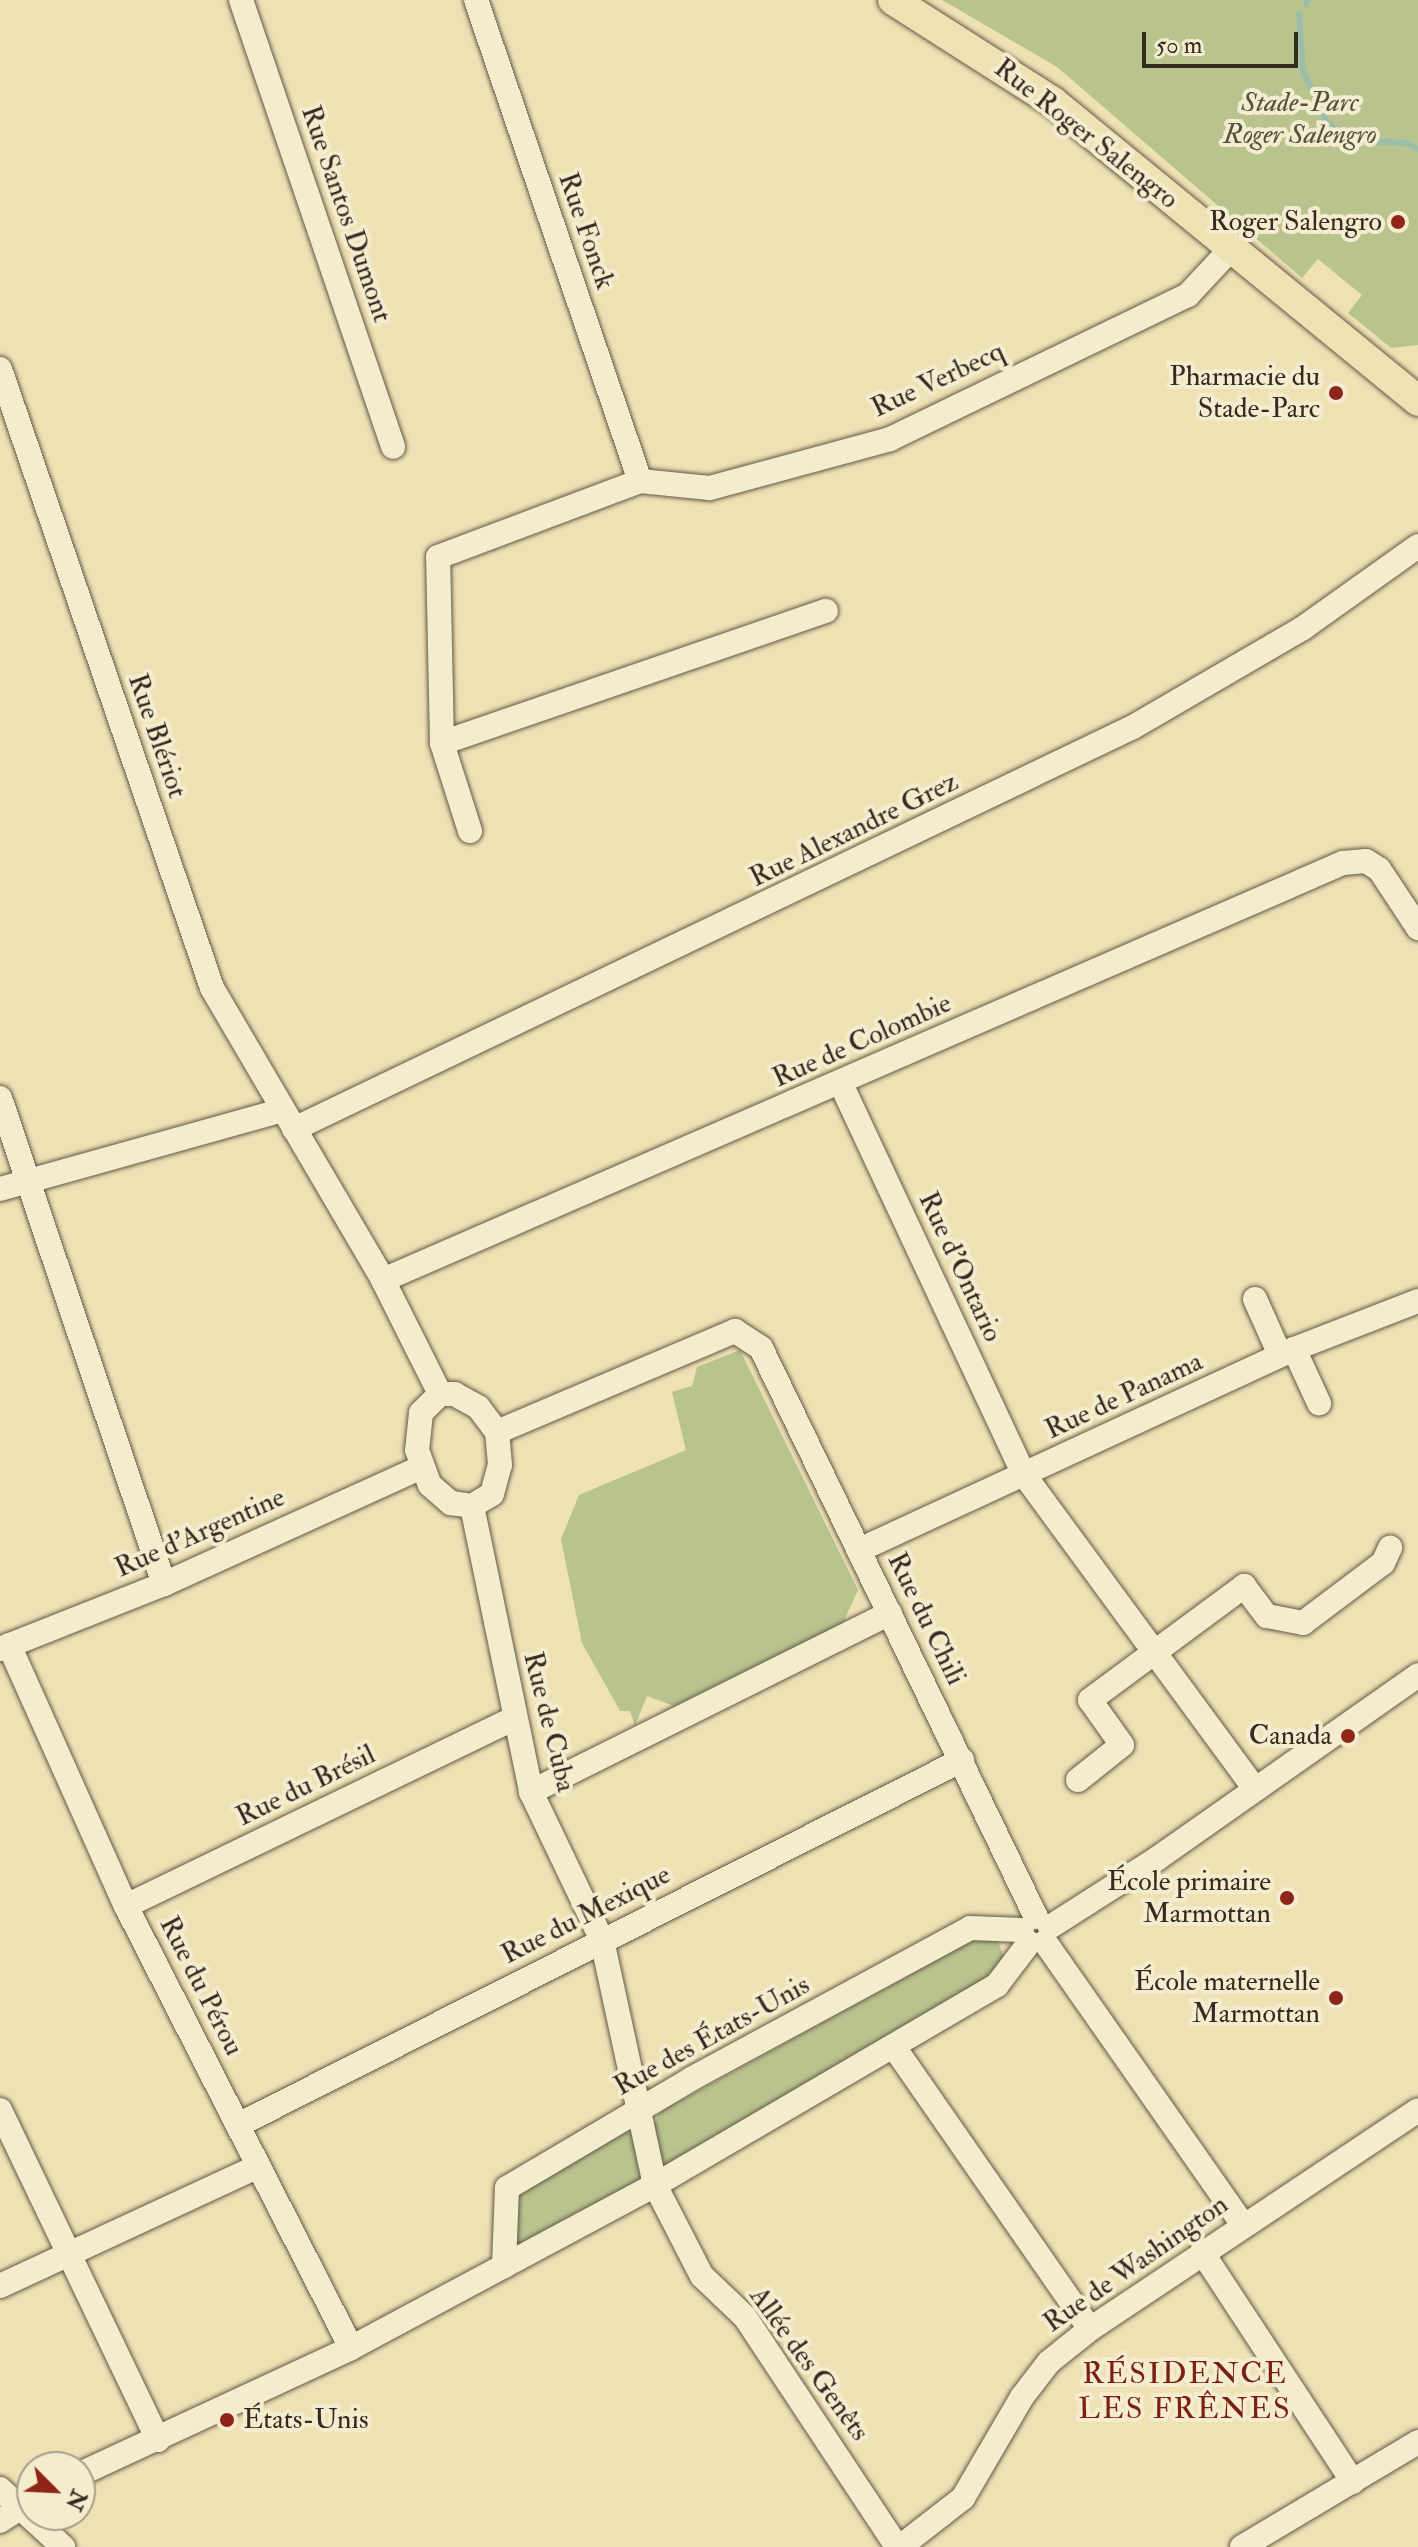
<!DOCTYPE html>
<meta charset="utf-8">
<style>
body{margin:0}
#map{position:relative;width:1418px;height:2547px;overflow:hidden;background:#eee1b4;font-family:"IM FELL Double Pica",serif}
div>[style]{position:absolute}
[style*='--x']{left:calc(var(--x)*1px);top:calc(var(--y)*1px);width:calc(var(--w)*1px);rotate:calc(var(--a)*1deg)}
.green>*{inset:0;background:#b8c38e}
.stream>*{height:6px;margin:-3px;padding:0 3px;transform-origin:3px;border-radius:3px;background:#9abea8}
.roads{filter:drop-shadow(0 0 2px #635845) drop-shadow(0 0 2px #635845)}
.minor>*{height:24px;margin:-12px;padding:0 12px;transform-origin:12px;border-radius:12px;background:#f4ecce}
.major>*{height:30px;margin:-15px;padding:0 15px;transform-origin:15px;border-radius:15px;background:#eee1b4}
.dots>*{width:22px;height:22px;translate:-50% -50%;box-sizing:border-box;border:4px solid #f4ecce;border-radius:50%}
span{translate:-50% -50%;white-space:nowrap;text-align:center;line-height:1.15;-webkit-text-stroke:8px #f4ecce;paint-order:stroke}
.park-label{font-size:28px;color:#56503c;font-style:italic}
.street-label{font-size:28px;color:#352a20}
.poi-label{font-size:28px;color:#352a20}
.right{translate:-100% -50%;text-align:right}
.left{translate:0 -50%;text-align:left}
.neighbourhood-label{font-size:30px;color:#7a1f14;letter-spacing:2px}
.north{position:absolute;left:16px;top:2451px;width:80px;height:80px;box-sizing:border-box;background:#f4ecce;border:2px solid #a89e88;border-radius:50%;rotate:114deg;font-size:22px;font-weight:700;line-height:32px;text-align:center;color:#352a20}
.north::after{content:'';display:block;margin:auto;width:28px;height:36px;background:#8f2418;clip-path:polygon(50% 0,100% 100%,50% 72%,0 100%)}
.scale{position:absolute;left:1142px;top:32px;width:156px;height:36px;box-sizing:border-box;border:4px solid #352a20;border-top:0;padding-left:10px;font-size:24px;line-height:28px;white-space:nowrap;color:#352a20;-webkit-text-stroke:6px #f4ecce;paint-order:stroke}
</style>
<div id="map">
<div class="green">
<div style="clip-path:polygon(942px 0,1418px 0,1418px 345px,1391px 348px,1348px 313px,1362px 295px,1318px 259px,1302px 278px,1057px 67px)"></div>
<div style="clip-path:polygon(740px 1350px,858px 1590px,843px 1623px,674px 1706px,647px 1696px,635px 1726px,630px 1711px,620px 1711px,582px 1643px,561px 1539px,579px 1495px,686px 1450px,672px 1392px,692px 1386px,697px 1367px)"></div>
<div style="clip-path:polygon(986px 1933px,995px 1934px,1007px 1964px,991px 1985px,677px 2170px,663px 2165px,653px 2126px,660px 2112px)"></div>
<div style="clip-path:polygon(624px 2132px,637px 2135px,645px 2188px,529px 2248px,515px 2244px,510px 2205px,523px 2185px)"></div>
</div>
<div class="stream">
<div style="--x:1306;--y:4;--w:4;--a:-63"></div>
<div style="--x:1299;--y:14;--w:57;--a:86"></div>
<div style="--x:1303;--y:71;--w:57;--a:65.2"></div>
<div style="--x:1327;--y:123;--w:30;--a:33"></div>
<div style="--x:1361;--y:141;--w:46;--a:2.5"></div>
<div style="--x:1407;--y:143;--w:13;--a:29"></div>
</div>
<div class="roads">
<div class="minor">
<div style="--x:241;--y:0;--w:472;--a:71.2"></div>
<div style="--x:476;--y:0;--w:508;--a:71.17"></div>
<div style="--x:0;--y:369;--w:654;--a:71.09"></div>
<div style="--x:212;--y:988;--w:338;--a:59.6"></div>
<div style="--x:383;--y:1280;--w:127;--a:63.4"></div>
<div style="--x:442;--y:743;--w:406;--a:-19"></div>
<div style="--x:470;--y:831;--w:92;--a:-107.7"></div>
<div style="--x:442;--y:743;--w:186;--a:-91.2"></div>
<div style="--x:438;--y:557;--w:216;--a:-20.6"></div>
<div style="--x:640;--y:481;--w:70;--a:5.7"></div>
<div style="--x:710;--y:488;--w:187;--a:-15.2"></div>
<div style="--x:890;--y:439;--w:331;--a:-25.8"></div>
<div style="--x:1188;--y:295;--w:62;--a:-47"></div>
<div style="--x:841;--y:1084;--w:433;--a:64.9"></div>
<div style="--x:1025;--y:1476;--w:388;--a:53.7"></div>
<div style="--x:0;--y:1098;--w:513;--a:71.35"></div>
<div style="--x:294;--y:1129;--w:930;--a:-25.6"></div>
<div style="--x:1133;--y:727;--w:197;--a:-30.2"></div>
<div style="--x:1303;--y:628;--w:141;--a:-35.5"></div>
<div style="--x:0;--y:1189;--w:293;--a:-15.6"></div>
<div style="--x:383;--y:1280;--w:1047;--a:-23.48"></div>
<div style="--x:1343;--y:863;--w:23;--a:-5"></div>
<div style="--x:1366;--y:861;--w:15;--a:32"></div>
<div style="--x:1379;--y:869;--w:71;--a:56.5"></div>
<div style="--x:1255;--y:1299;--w:61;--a:65.9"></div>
<div style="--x:1294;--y:1349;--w:60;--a:65.2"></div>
<div style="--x:497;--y:1432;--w:31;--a:-127"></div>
<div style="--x:478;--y:1407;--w:26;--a:-151"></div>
<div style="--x:455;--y:1394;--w:15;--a:180"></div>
<div style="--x:440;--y:1394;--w:27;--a:135"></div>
<div style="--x:421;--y:1413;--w:37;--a:96"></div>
<div style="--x:417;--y:1450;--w:37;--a:70"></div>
<div style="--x:430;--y:1485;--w:28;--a:41"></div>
<div style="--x:451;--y:1503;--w:21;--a:8"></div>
<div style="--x:472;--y:1506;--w:23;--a:-31"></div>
<div style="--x:492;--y:1494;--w:30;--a:-75"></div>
<div style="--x:500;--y:1465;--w:33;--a:-95"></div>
<div style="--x:497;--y:1432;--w:259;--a:-23"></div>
<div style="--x:735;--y:1331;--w:31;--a:33"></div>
<div style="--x:761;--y:1348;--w:632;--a:64.21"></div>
<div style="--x:472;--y:1506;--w:292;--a:78.3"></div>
<div style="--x:531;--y:1792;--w:164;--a:64.4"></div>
<div style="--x:602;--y:1940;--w:251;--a:77.8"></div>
<div style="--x:655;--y:2185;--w:102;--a:62.7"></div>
<div style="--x:702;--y:2276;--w:59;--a:43.6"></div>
<div style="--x:745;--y:2317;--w:276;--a:56.5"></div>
<div style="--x:859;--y:1550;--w:479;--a:-24.8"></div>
<div style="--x:1294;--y:1349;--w:133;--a:-21.2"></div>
<div style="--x:9;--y:1645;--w:286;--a:65.9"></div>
<div style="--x:126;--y:1906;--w:496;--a:63"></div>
<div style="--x:0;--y:1649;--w:176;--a:-21.6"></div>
<div style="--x:164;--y:1584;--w:283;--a:-24.4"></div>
<div style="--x:1078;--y:1780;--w:56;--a:-38.5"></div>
<div style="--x:1122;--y:1745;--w:55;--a:-125.4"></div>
<div style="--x:1090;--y:1700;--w:192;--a:-36.5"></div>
<div style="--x:1244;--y:1586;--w:38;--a:53"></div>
<div style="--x:1267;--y:1616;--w:37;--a:11"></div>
<div style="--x:1303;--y:1623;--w:100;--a:-36.9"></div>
<div style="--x:1383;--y:1563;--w:17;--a:-65"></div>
<div style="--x:531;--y:1792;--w:401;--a:-26.5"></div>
<div style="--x:126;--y:1906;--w:430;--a:-25.8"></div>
<div style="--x:1050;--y:1927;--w:128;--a:-32.6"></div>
<div style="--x:1158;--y:1858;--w:318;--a:-35.1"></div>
<div style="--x:1045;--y:1942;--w:345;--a:55"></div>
<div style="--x:894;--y:2047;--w:343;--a:55.2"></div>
<div style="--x:0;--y:2110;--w:366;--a:64.4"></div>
<div style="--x:238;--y:2125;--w:811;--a:-26.75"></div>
<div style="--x:1202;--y:2252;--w:275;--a:56.7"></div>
<div style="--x:504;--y:2266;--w:78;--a:-87.8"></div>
<div style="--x:507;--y:2188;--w:214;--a:-30.6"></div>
<div style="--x:691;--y:2079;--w:317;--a:-28.4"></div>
<div style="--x:970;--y:1928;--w:52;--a:2.2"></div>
<div style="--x:0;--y:2286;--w:282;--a:-24.9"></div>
<div style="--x:80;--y:2474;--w:299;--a:-24.9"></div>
<div style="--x:351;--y:2348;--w:345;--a:-28.2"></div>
<div style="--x:655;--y:2185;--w:396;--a:-30.3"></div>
<div style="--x:997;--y:1985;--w:53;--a:-52.7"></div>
<div style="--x:0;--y:2489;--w:86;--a:42.6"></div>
<div style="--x:0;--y:2521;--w:38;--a:-33"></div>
<div style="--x:900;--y:2547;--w:80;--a:-37.9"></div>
<div style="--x:963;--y:2498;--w:117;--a:-59.7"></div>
<div style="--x:1022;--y:2397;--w:44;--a:-52.4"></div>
<div style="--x:1049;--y:2362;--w:53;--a:-38.8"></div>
<div style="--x:1090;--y:2329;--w:394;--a:-33.7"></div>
<div style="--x:1242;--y:2547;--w:205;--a:-30.8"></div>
</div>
<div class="major">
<div style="--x:893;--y:0;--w:190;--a:32.5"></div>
<div style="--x:1053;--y:102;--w:472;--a:39.3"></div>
</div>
</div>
<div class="dots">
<div style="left:1398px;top:222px;background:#8f2418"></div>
<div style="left:1336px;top:393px;background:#8f2418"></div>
<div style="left:1348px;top:1736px;background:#8f2418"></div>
<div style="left:1287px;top:1898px;background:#8f2418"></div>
<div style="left:1336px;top:1998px;background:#8f2418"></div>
<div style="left:227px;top:2420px;background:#8f2418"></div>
</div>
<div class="park-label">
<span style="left:1300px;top:119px">Stade-Parc<br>Roger Salengro</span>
</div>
<div class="street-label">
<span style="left:1086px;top:134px;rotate:38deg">Rue Roger Salengro</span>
<span style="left:346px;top:214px;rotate:71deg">Rue Santos Dumont</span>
<span style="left:586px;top:231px;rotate:71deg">Rue Fonck</span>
<span style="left:938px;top:380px;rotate:-25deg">Rue Verbecq</span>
<span style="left:157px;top:736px;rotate:71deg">Rue Blériot</span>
<span style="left:854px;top:830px;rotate:-26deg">Rue Alexandre Grez</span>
<span style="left:862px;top:1041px;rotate:-24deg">Rue de Colombie</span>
<span style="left:960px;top:1267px;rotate:65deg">Rue d'Ontario</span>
<span style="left:1124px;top:1396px;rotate:-25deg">Rue de Panama</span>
<span style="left:200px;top:1533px;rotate:-24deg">Rue d'Argentine</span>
<span style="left:926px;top:1619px;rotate:64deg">Rue du Chili</span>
<span style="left:549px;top:1722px;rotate:76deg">Rue de Cuba</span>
<span style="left:306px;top:1786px;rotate:-26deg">Rue du Brésil</span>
<span style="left:586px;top:1915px;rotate:-27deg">Rue du Mexique</span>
<span style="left:201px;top:1986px;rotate:63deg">Rue du Pérou</span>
<span style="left:712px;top:2036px;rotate:-29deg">Rue des États-Unis</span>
<span style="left:1136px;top:2264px;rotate:-35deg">Rue de Washington</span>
<span style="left:809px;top:2364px;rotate:54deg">Allée des Genêts</span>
</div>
<div class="poi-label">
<span class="right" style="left:1382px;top:222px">Roger Salengro</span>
<span class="right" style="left:1320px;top:393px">Pharmacie du<br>Stade-Parc</span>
<span class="right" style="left:1332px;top:1736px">Canada</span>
<span class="right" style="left:1271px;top:1898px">École primaire<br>Marmottan</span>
<span class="right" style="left:1320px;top:1998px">École maternelle<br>Marmottan</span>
<span class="left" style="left:243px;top:2420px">États-Unis</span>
</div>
<div class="neighbourhood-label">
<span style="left:1185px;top:2391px">RÉSIDENCE<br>LES FRÊNES</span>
</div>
<div class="north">N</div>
<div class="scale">50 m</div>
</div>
